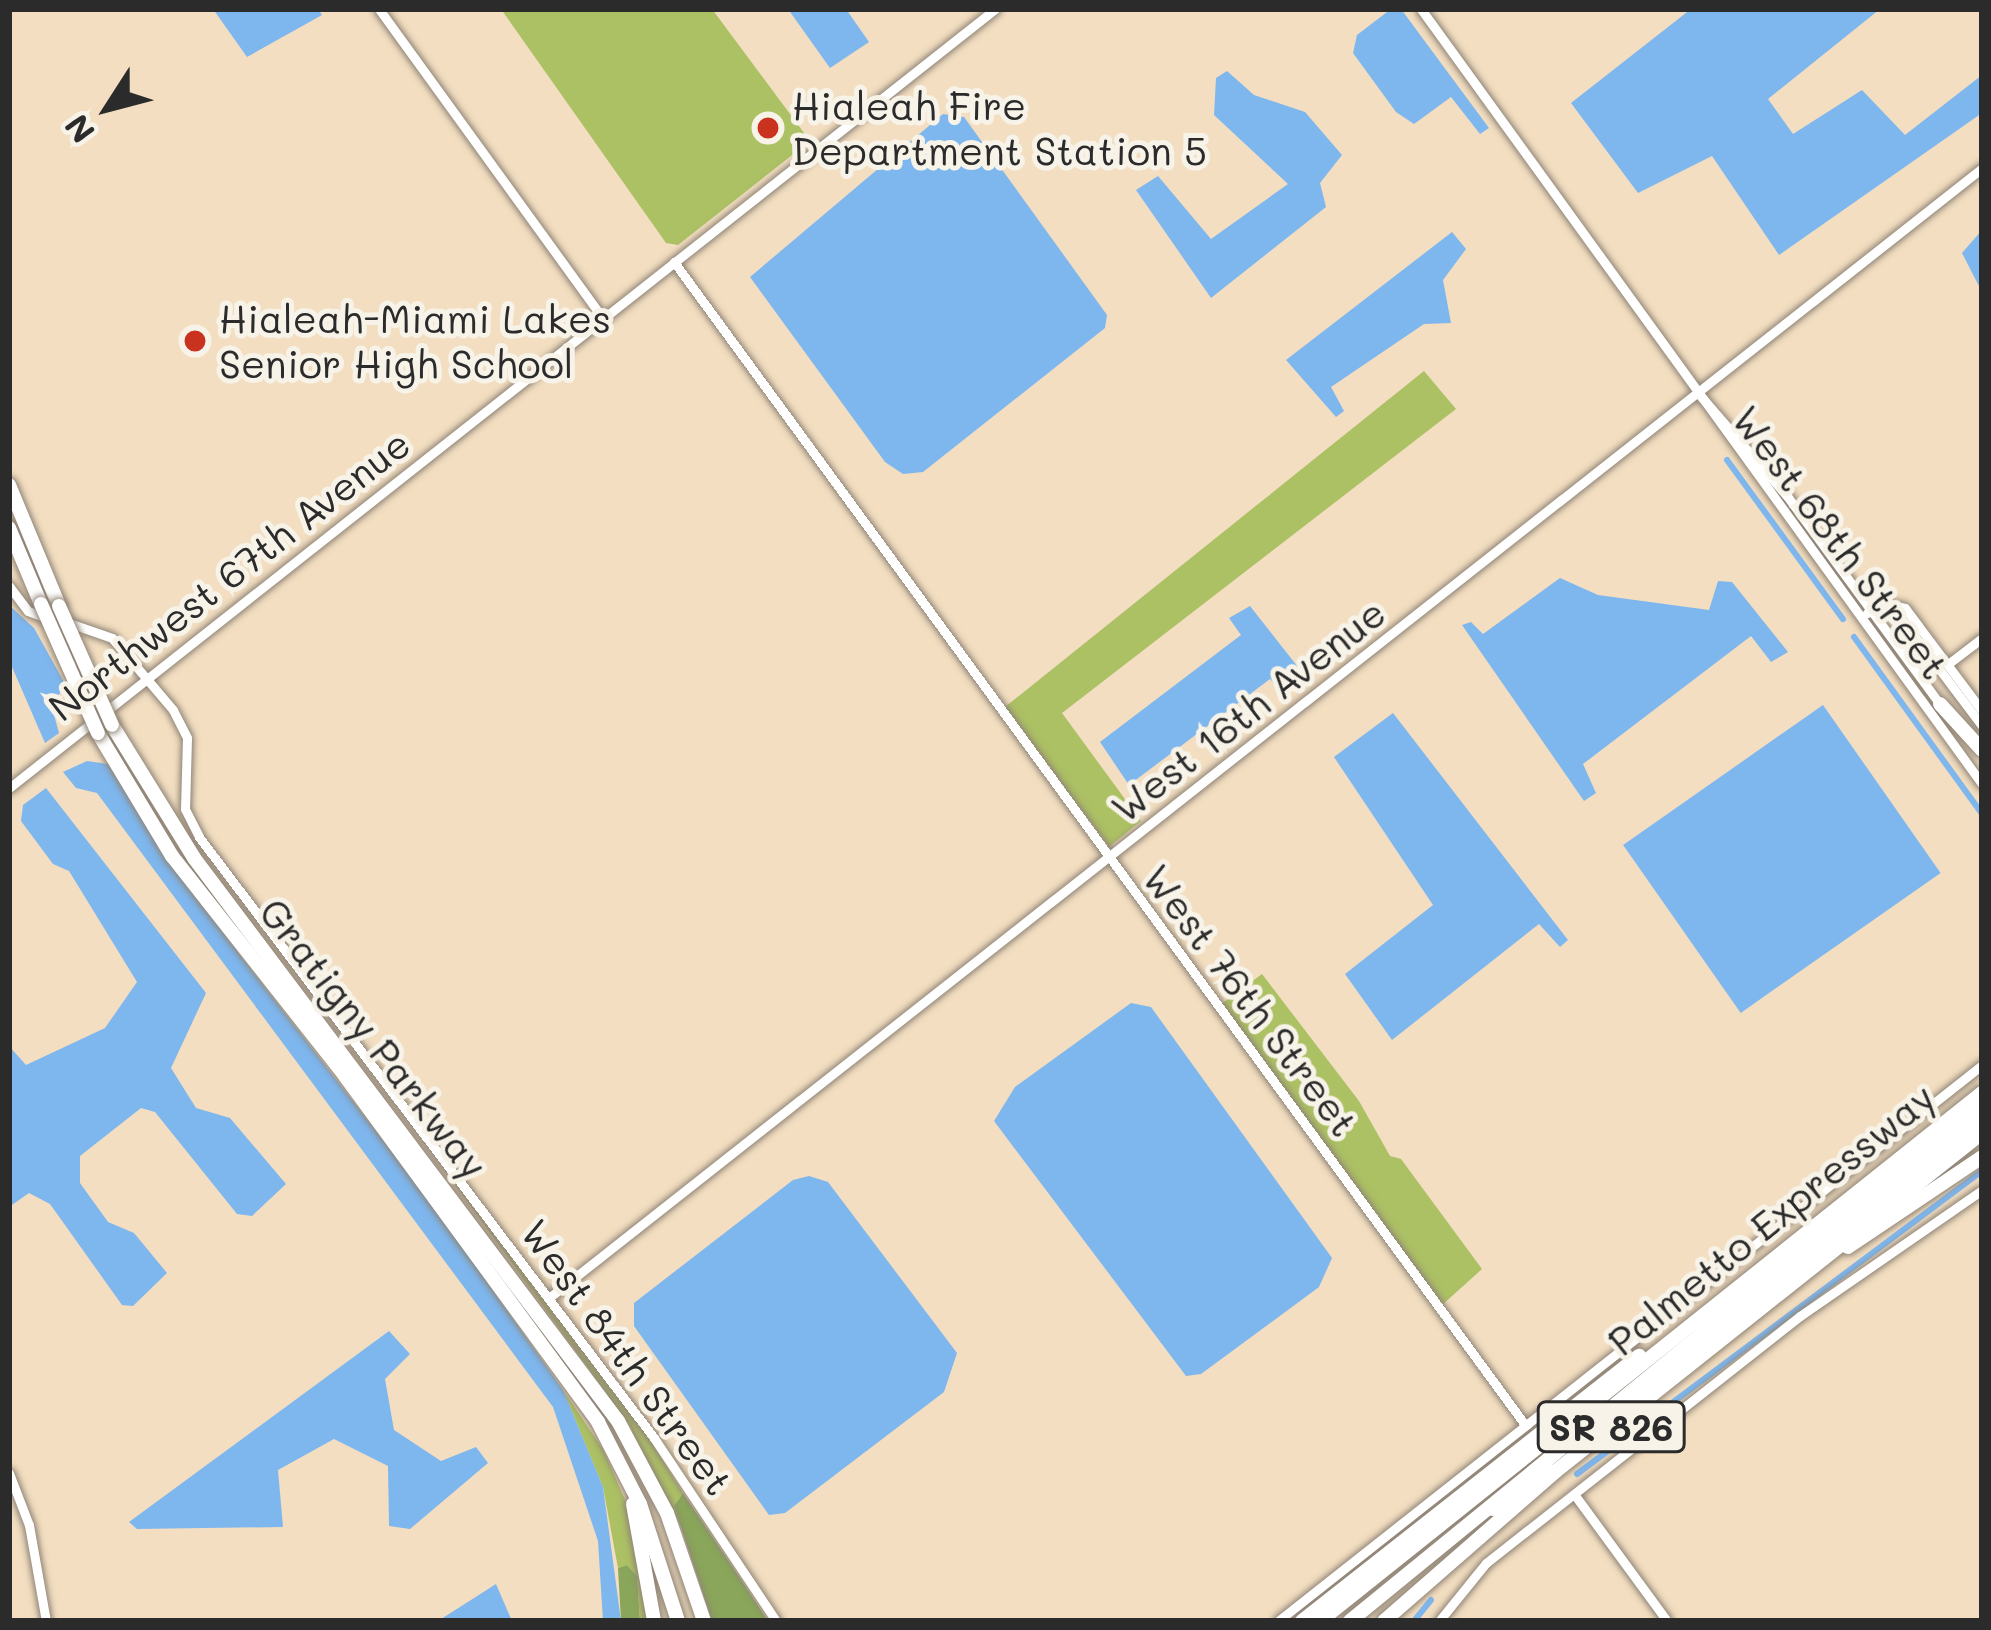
<!DOCTYPE html>
<style>
body{margin:0}
#map{position:relative;width:1991px;height:1630px;overflow:hidden;background:#f3dec1;font-family:Mali,sans-serif}
div>[style]{position:absolute}
[style*='--x']{left:calc(var(--x)*1px);top:calc(var(--y)*1px);width:calc(var(--w)*1px);rotate:calc(var(--a)*1deg)}
.green>*{inset:0;background:#acc064}
.forest>*{inset:0;background:#89a65a}
.water>*{inset:0;background:#7eb6ee;transform-origin:0 0}
.canal>*{height:6px;margin:-3px;padding:0 3px;transform-origin:3px;border-radius:3px;background:#7eb6ee}
.roads{filter:drop-shadow(0 0 3px #8f8476) drop-shadow(0 0 3px #8f8476)}
.secondary>*{height:9px;margin:-4.5px;padding:0 4.5px;transform-origin:4.5px;border-radius:4.5px;background:#fff}
.highway>*{height:14px;margin:-7px;padding:0 7px;transform-origin:7px;border-radius:7px;background:#fff}
.bridges{filter:drop-shadow(0 0 3px #8f8476) drop-shadow(0 0 3px #8f8476)}
.highway-bridge>*{height:14px;margin:-7px;padding:0 7px;transform-origin:7px;border-radius:7px;background:#fff}
.dots>*{width:33px;height:33px;translate:-50% -50%;box-sizing:border-box;border:6px solid #f7f3e8;border-radius:50%}
span{translate:-50% -50%;white-space:nowrap;text-align:center;line-height:1.15;-webkit-text-stroke:10px #f7f3e8;paint-order:stroke}
.shield-label span{padding:3px 9px;background:#f7f3e8;border:3px solid;border-radius:9px;-webkit-text-stroke-width:0}
.shield-label{font-size:36px;color:#2b2b2b;font-weight:700}
.poi-label{font-size:39px;color:#2b2b2b}
.left{translate:0 -50%;text-align:left}
.street-label{font-size:39px;color:#2b2b2b}
.frame{position:absolute;inset:0;border:12px solid #2b2b2b;pointer-events:none}
.north{position:absolute;left:48px;top:48px;width:120px;height:120px;-webkit-text-stroke:9px #f7f3e8;paint-order:stroke;rotate:234deg;font-size:33px;font-weight:700;line-height:48px;text-align:center;color:#2b2b2b}
.north::after{content:'';display:block;margin:auto;width:42px;height:54px;background:#2b2b2b;clip-path:polygon(50% 0,100% 100%,50% 72%,0 100%)}
</style>
<div id="map">
<div class="green">
<div style="clip-path:polygon(501px 9px,712px 9px,810px 141px,678px 245px,666px 243px)"></div>
<div style="clip-path:polygon(1424px 371px,1456px 409px,1062px 713px,1141px 821px,1109px 847px,1005px 707px)"></div>
<div style="clip-path:polygon(1262px 974px,1359px 1101px,1390px 1156px,1401px 1159px,1482px 1269px,1441px 1306px,1220px 1005px)"></div>
<div style="clip-path:polygon(437px 1160px,644px 1430px,683px 1493px,674px 1506px,682px 1529px,628px 1423px)"></div>
<div style="clip-path:polygon(563px 1390px,604px 1451px,628px 1507px,651px 1621px,640px 1621px,637px 1576px,627px 1565px,618px 1568px,603px 1487px)"></div>
</div>
<div class="forest">
<div style="clip-path:polygon(683px 1493px,740px 1578px,768px 1621px,712px 1621px,674px 1506px)"></div>
<div style="clip-path:polygon(627px 1565px,637px 1576px,640px 1621px,621px 1621px,618px 1568px)"></div>
</div>
<div class="water">
<div style="clip-path:polygon(213px 9px,318px 9px,322px 15px,247px 57px)"></div>
<div style="clip-path:polygon(788px 9px,846px 9px,869px 42px,830px 68px)"></div>
<div style="clip-path:polygon(1391px 9px,1401px 9px,1489px 128px,1480px 134px,1451px 97px,1414px 124px,1396px 112px,1353px 53px,1357px 35px)"></div>
<div style="clip-path:polygon(1691px 9px,1880px 9px,1768px 99px,1793px 134px,1862px 90px,1905px 135px,1982px 75px,1982px 113px,1779px 255px,1712px 156px,1638px 193px,1571px 103px)"></div>
<div style="clip-path:polygon(1227px 71px,1254px 95px,1305px 112px,1342px 155px,1320px 183px,1326px 207px,1211px 298px,1136px 190px,1158px 176px,1211px 239px,1288px 184px,1214px 115px,1216px 78px)"></div>
<div style="clip-path:polygon(943px 114px,964px 117px,1107px 315px,1105px 328px,923px 472px,903px 474px,885px 462px,750px 277px)"></div>
<div style="clip-path:polygon(1982px 230px,1982px 292px,1962px 253px)"></div>
<div style="clip-path:polygon(1452px 232px,1466px 249px,1443px 280px,1451px 323px,1424px 324px,1331px 387px,1344px 411px,1336px 417px,1286px 360px)"></div>
<div style="clip-path:polygon(1560px 578px,1598px 595px,1709px 610px,1718px 581px,1732px 582px,1788px 652px,1771px 662px,1751px 636px,1583px 764px,1596px 793px,1584px 801px,1462px 625px,1471px 622px,1483px 634px)"></div>
<div style="clip-path:polygon(9px 605px,34px 628px,64px 682px,53px 711px,59px 733px,45px 743px,9px 660px)"></div>
<div style="clip-path:polygon(1250px 606px,1305px 676px,1283px 695px,1270px 679px,1129px 785px,1100px 742px,1241px 635px,1229px 618px)"></div>
<div style="left:1823px;top:705px;width:205px;height:244px;rotate:55deg"></div>
<div style="clip-path:polygon(1393px 713px,1568px 940px,1560px 947px,1539px 924px,1392px 1040px,1345px 974px,1433px 905px,1334px 757px)"></div>
<div style="clip-path:polygon(87px 761px,108px 764px,189px 889px,433px 1205px,563px 1390px,603px 1487px,621px 1621px,603px 1621px,598px 1541px,553px 1407px,97px 793px,76px 788px,63px 772px)"></div>
<div style="clip-path:polygon(46px 788px,206px 993px,171px 1068px,196px 1108px,230px 1118px,286px 1184px,252px 1216px,237px 1214px,155px 1112px,141px 1108px,80px 1156px,80px 1183px,108px 1222px,134px 1233px,167px 1273px,133px 1306px,122px 1305px,50px 1204px,29px 1193px,9px 1207px,9px 1046px,26px 1065px,105px 1028px,137px 982px,69px 871px,53px 864px,21px 821px,23px 805px)"></div>
<div style="clip-path:polygon(1131px 1003px,1151px 1007px,1332px 1258px,1319px 1287px,1201px 1374px,1186px 1376px,994px 1121px,1015px 1087px)"></div>
<div style="clip-path:polygon(809px 1176px,828px 1182px,957px 1353px,944px 1392px,785px 1513px,769px 1515px,634px 1326px,634px 1303px,793px 1180px)"></div>
<div style="clip-path:polygon(389px 1331px,410px 1354px,385px 1379px,394px 1430px,441px 1461px,476px 1447px,488px 1463px,410px 1529px,389px 1526px,388px 1466px,334px 1439px,278px 1470px,283px 1527px,137px 1529px,129px 1522px)"></div>
<div style="clip-path:polygon(496px 1584px,512px 1621px,438px 1621px)"></div>
</div>
<div class="canal">
<div style="--x:1727;--y:460;--w:197;--a:53.9"></div>
<div style="--x:1854;--y:637;--w:218;--a:54.1"></div>
<div style="--x:1577;--y:1474;--w:506;--a:-36.8"></div>
<div style="--x:1414;--y:1621;--w:27;--a:-51"></div>
</div>
<div class="roads">
<div class="secondary">
<div style="--x:379;--y:9;--w:382;--a:54.1"></div>
<div style="--x:1421;--y:9;--w:957;--a:54.1"></div>
<div style="--x:674;--y:262;--w:1442;--a:53.8"></div>
<div style="--x:1698;--y:393;--w:136;--a:49.2"></div>
<div style="--x:1787;--y:496;--w:260;--a:53.7"></div>
<div style="--x:9;--y:586;--w:31;--a:53"></div>
<div style="--x:28;--y:611;--w:22;--a:21"></div>
<div style="--x:1867;--y:613;--w:23;--a:-23"></div>
<div style="--x:1888;--y:604;--w:17;--a:13"></div>
<div style="--x:1905;--y:608;--w:129;--a:53.2"></div>
<div style="--x:1900;--y:617;--w:136;--a:53"></div>
<div style="--x:66;--y:622;--w:49;--a:19.2"></div>
<div style="--x:112;--y:638;--w:94;--a:49.7"></div>
<div style="--x:173;--y:710;--w:31;--a:63"></div>
<div style="--x:187;--y:738;--w:71;--a:91.6"></div>
<div style="--x:185;--y:809;--w:31;--a:63"></div>
<div style="--x:199;--y:837;--w:754;--a:52.87"></div>
<div style="--x:654;--y:1438;--w:220;--a:56.3"></div>
<div style="--x:1948;--y:664;--w:43;--a:-37.4"></div>
<div style="--x:9;--y:788;--w:1257;--a:-38.31"></div>
<div style="--x:550;--y:1297;--w:1824;--a:-38.25"></div>
<div style="--x:9;--y:1473;--w:56;--a:69"></div>
<div style="--x:29;--y:1525;--w:97;--a:80"></div>
<div style="--x:1574;--y:1494;--w:157;--a:53.8"></div>
<div style="--x:1278;--y:1621;--w:897;--a:-38.3"></div>
<div style="--x:1439;--y:1621;--w:75;--a:-51"></div>
<div style="--x:1486;--y:1563;--w:400;--a:-38.2"></div>
<div style="--x:1800;--y:1316;--w:221;--a:-34.7"></div>
</div>
<div class="highway">
<div style="--x:9;--y:485;--w:131;--a:67.5"></div>
<div style="--x:9;--y:528;--w:82;--a:67.2"></div>
<div style="--x:1940;--y:704;--w:62;--a:47.6"></div>
<div style="--x:112;--y:725;--w:156;--a:58.3"></div>
<div style="--x:194;--y:858;--w:705;--a:53.02"></div>
<div style="--x:618;--y:1421;--w:104;--a:62"></div>
<div style="--x:667;--y:1513;--w:114;--a:71.1"></div>
<div style="--x:98;--y:733;--w:144;--a:59"></div>
<div style="--x:172;--y:856;--w:280;--a:51.8"></div>
<div style="--x:345;--y:1076;--w:429;--a:53.8"></div>
<div style="--x:598;--y:1422;--w:92;--a:62.9"></div>
<div style="--x:640;--y:1504;--w:123;--a:72"></div>
<div style="--x:1848;--y:1247;--w:161;--a:-33.9"></div>
<div style="--x:1586;--y:1434;--w:505;--a:-38.32"></div>
<div style="--x:633;--y:1504;--w:119;--a:79.8"></div>
<div style="--x:1493;--y:1509;--w:67;--a:-38.9"></div>
<div style="--x:1302;--y:1621;--w:429;--a:-38.2"></div>
<div style="--x:1320;--y:1621;--w:847;--a:-38.58"></div>
<div style="--x:1350;--y:1621;--w:816;--a:-39.23"></div>
<div style="--x:1384;--y:1621;--w:228;--a:-41.1"></div>
<div style="--x:1556;--y:1471;--w:544;--a:-38.43"></div>
</div>
</div>
<div class="bridges">
<div class="highway-bridge">
<div style="--x:41;--y:604;--w:141;--a:66.2"></div>
<div style="--x:59;--y:606;--w:130;--a:66"></div>
</div>
</div>
<div class="dots">
<div style="left:768px;top:128px;background:#c8321e"></div>
<div style="left:195px;top:341px;background:#c8321e"></div>
</div>
<div class="shield-label">
<span style="left:1611px;top:1427px">SR 826</span>
</div>
<div class="poi-label">
<span class="left" style="left:792px;top:128px">Hialeah Fire<br>Department Station 5</span>
<span class="left" style="left:219px;top:341px">Hialeah-Miami Lakes<br>Senior High School</span>
</div>
<div class="street-label">
<span style="left:1841px;top:542px;rotate:53deg">West 68th Street</span>
<span style="left:229px;top:575px;rotate:-38deg">Northwest 67th Avenue</span>
<span style="left:1248px;top:710px;rotate:-38deg">West 16th Avenue</span>
<span style="left:1251px;top:1000px;rotate:53deg">West 76th Street</span>
<span style="left:374px;top:1038px;rotate:52deg">Gratigny Parkway</span>
<span style="left:1771px;top:1219px;rotate:-39deg">Palmetto Expressway</span>
<span style="left:627px;top:1357px;rotate:54deg">West 84th Street</span>
</div>
<div class="frame"></div>
<div class="north">N</div>
</div>
